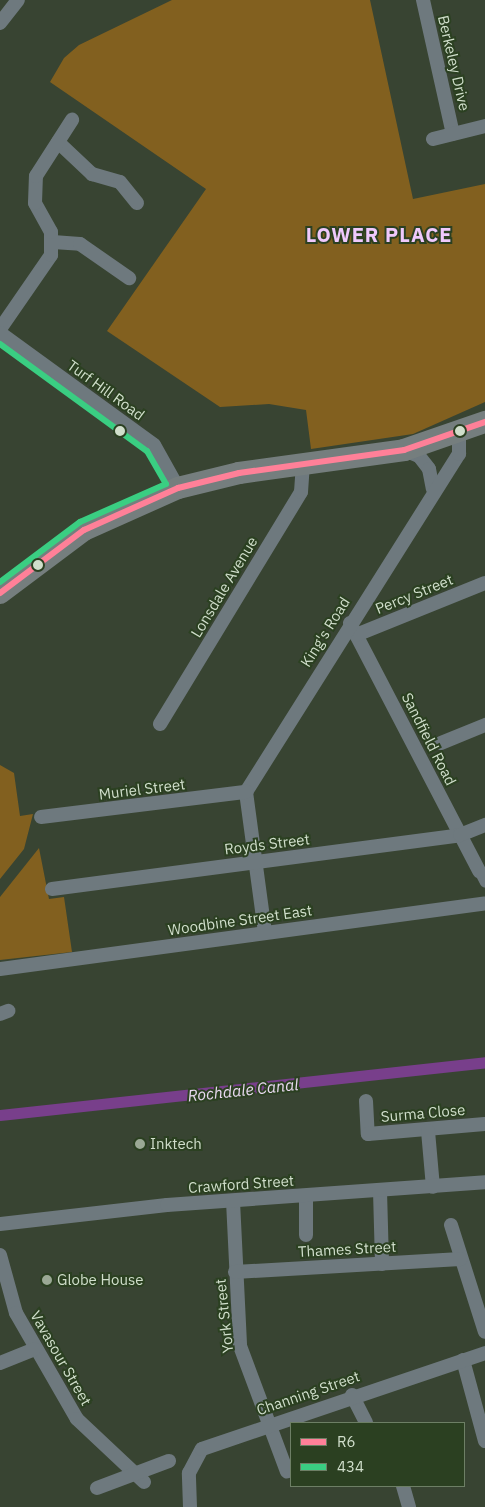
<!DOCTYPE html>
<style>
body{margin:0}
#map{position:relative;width:485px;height:1507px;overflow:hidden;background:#384432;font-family:"IBM Plex Sans",sans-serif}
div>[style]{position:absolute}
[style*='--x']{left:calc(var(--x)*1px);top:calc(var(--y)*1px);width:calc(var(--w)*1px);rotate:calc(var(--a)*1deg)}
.green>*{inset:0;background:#82601f}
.canal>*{height:11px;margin:-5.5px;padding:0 5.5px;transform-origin:5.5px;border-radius:5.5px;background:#783f8b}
.pedestrian>*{height:10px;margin:-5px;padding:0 5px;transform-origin:5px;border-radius:5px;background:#6e797e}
.minor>*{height:14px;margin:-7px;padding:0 7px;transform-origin:7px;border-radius:7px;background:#6e797e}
.trunk>*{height:22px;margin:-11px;padding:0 11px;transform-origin:11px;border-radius:11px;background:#757e7e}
.bus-1>*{height:6px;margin:-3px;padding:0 3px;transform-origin:3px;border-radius:3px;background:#ff8098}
.bus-2>*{height:6px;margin:-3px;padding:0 3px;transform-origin:3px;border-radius:3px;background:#3ace82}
.dots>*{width:14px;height:14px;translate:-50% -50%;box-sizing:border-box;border:2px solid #2b4021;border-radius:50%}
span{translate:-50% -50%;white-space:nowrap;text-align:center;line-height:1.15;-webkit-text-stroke:4px #2b4021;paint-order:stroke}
.street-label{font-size:15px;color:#d0decb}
.poi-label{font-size:15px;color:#d0decb}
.left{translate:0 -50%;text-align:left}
.water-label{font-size:16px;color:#e9d9f0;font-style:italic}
.district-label{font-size:20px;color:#efc9fd;font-weight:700;letter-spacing:1px}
.legend{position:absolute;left:290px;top:1422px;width:175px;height:65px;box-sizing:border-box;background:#2b4021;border:1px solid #6d7f65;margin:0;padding:6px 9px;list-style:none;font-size:15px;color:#d0decb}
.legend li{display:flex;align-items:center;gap:10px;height:25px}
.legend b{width:25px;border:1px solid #6d7f65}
</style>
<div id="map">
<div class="green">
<div style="clip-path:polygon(172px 0,370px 0,413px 199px,485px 184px,485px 402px,413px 434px,311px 449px,306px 410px,269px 404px,220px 407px,107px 331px,206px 189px,50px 82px,64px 58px,79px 45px)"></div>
<div style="clip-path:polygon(0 765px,14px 773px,20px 816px,33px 814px,24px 849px,0 879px)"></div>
<div style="clip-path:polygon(39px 848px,49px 899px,64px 897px,72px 952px,0 960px,0 897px)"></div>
</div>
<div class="canal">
<div style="--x:0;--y:1115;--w:488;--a:-6.2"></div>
</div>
<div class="pedestrian">
<div style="--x:479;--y:871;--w:13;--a:63"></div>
</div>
<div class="minor">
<div style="--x:423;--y:0;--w:137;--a:77.4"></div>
<div style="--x:0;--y:23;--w:29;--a:-52"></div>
<div style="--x:433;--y:139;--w:54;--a:-14"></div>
<div style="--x:58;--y:142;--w:47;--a:43.3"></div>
<div style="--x:92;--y:174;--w:29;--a:16"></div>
<div style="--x:120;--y:182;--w:27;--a:51"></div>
<div style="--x:53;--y:242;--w:27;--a:4"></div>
<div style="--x:80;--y:244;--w:60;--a:34.8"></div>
<div style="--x:0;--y:329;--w:90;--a:-55.4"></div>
<div style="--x:51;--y:255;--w:23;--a:-90"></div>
<div style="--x:51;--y:232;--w:33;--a:-119"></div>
<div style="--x:35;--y:203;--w:27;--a:-88"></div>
<div style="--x:36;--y:176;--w:67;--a:-57.3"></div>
<div style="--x:0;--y:333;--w:190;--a:36"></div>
<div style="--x:154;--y:445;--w:49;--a:60.8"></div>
<div style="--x:404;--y:450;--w:16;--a:22"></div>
<div style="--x:419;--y:456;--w:16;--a:52"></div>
<div style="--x:429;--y:469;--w:20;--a:79"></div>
<div style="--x:350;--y:623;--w:280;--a:62.5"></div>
<div style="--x:356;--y:635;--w:139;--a:-22"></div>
<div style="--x:160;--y:724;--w:271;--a:-58.7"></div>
<div style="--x:301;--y:492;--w:28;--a:-86"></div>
<div style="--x:441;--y:743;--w:48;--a:-22.2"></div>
<div style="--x:246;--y:792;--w:400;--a:-57.8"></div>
<div style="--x:459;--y:454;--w:20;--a:-90"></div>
<div style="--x:246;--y:792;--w:141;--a:82.3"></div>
<div style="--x:41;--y:817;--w:207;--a:-7"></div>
<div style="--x:52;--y:889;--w:412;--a:-7.5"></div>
<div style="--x:460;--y:835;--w:27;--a:-22"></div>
<div style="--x:0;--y:969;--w:489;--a:-7.7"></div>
<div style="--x:0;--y:1014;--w:9;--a:-21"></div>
<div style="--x:366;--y:1101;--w:33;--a:87"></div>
<div style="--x:368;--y:1134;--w:117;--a:-4.9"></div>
<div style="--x:428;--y:1131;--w:56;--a:84.9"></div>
<div style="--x:380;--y:1191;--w:73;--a:88.4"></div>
<div style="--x:306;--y:1196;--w:39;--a:90"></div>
<div style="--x:233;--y:1201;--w:145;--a:87.2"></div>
<div style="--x:240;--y:1346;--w:134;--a:69.5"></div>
<div style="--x:0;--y:1224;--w:168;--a:-6.5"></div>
<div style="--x:167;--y:1205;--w:319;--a:-4.1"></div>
<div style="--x:451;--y:1225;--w:112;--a:72.4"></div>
<div style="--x:0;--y:1255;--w:60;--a:74.6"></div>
<div style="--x:16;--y:1313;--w:122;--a:60.1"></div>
<div style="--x:77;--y:1419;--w:92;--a:43.2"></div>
<div style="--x:235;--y:1272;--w:226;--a:-3.3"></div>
<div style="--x:463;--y:1360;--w:84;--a:74.8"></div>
<div style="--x:0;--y:1363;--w:37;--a:-22"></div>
<div style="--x:352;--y:1395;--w:31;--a:63"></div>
<div style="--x:403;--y:1486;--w:22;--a:74"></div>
<div style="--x:97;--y:1488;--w:77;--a:-20.6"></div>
<div style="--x:190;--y:1507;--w:34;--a:-92"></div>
<div style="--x:189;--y:1473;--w:27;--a:-62"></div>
<div style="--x:202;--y:1449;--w:299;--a:-18.7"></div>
</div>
<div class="trunk">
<div style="--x:0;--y:593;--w:105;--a:-36.9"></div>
<div style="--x:84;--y:530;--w:103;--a:-24.1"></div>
<div style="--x:178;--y:488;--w:63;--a:-13.8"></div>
<div style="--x:239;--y:473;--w:167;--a:-7.9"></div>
<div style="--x:404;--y:450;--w:86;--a:-19.1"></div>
</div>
<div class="bus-1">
<div style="--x:0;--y:593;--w:105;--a:-36.9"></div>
<div style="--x:84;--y:530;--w:103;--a:-24.1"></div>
<div style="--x:178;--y:488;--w:63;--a:-13.8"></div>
<div style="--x:239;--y:473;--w:167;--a:-7.9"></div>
<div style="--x:404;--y:450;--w:86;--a:-19.1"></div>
</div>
<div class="bus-2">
<div style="--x:0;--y:344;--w:182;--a:36.1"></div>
<div style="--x:147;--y:451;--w:38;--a:60"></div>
<div style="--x:166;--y:484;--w:94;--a:156.2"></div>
<div style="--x:80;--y:522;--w:100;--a:143.1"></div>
</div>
<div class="dots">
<div style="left:120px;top:431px;background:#d0decb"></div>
<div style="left:460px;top:431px;background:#d0decb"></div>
<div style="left:38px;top:565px;background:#d0decb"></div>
<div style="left:140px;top:1144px;background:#9ba895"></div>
<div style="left:47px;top:1280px;background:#9ba895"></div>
</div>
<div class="street-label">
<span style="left:454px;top:63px;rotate:77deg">Berkeley Drive</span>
<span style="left:106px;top:390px;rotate:36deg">Turf Hill Road</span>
<span style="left:224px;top:587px;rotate:-59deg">Lonsdale Avenue</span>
<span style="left:414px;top:594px;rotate:-22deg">Percy Street</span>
<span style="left:325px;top:632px;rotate:-58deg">King's Road</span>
<span style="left:429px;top:739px;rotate:63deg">Sandfield Road</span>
<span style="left:142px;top:789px;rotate:-7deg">Muriel Street</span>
<span style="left:267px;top:844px;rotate:-7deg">Royds Street</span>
<span style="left:240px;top:920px;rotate:-8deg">Woodbine Street East</span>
<span style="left:423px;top:1113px;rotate:-5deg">Surma Close</span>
<span style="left:241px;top:1184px;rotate:-4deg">Crawford Street</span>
<span style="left:347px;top:1249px;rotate:-3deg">Thames Street</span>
<span style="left:224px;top:1316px;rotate:-96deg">York Street</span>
<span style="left:61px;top:1358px;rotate:60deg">Vavasour Street</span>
<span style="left:308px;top:1393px;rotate:-19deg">Channing Street</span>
</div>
<div class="poi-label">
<span class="left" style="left:150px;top:1144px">Inktech</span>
<span class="left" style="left:57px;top:1280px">Globe House</span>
</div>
<div class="water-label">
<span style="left:243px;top:1090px;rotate:-6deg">Rochdale Canal</span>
</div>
<div class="district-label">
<span style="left:379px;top:234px">LOWER PLACE</span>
</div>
<ul class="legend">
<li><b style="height:6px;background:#ff8098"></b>R6</li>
<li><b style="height:6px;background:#3ace82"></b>434</li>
</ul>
</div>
